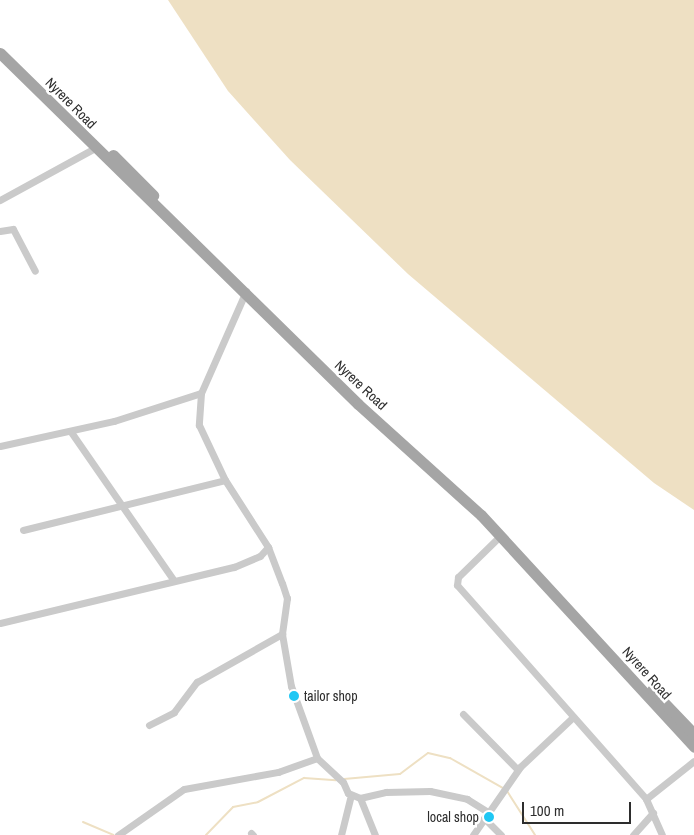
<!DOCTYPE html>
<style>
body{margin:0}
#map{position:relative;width:694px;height:835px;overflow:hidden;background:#fff;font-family:"Archivo Narrow",sans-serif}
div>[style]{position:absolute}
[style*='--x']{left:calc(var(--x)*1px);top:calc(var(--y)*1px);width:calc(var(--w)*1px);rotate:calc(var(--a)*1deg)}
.water>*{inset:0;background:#eee0c3}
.stream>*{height:2px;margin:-1px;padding:0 1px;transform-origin:1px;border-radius:1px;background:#eee0c3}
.minor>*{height:7px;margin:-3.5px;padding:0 3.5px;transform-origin:3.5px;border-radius:3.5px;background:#cacaca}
.primary>*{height:11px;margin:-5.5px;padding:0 5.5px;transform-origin:5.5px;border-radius:5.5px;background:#a5a5a5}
.dots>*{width:14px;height:14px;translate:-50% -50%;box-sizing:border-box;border:2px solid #fff;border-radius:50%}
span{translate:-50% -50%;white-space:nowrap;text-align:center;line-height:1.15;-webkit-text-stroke:5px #fff;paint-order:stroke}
.street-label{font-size:14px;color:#2d2d2d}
.poi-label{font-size:14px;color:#2d2d2d}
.left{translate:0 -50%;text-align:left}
.right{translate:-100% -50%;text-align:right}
.scale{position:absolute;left:522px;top:802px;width:109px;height:22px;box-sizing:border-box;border:2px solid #2d2d2d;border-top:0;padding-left:6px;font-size:15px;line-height:18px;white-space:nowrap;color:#2d2d2d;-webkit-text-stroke:4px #fff;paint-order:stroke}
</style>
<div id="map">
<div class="water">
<div style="clip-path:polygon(168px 0,694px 0,694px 510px,654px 483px,408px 274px,290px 160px,228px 91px)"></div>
</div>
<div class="stream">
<div style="--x:344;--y:779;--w:56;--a:-5.1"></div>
<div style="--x:400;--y:774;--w:35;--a:-37"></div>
<div style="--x:428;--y:753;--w:23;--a:13"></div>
<div style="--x:450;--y:758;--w:61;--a:29.5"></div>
<div style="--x:507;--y:791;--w:52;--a:57.5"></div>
<div style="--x:83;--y:822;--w:33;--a:23"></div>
<div style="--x:206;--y:835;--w:39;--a:-46"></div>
<div style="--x:233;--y:807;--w:25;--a:-11"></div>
<div style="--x:258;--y:802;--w:52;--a:-27.6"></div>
<div style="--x:304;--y:778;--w:32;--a:4"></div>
</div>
<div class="minor">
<div style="--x:0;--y:200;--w:108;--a:-28.7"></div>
<div style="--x:0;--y:231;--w:13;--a:-9"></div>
<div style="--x:13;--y:229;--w:47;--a:62.4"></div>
<div style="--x:246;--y:291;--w:111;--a:113.8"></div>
<div style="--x:201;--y:393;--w:32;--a:94"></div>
<div style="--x:199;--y:425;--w:61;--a:64.7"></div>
<div style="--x:225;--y:480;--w:80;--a:57.3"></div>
<div style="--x:268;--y:547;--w:39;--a:69"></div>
<div style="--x:282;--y:583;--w:16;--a:72"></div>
<div style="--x:287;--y:598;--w:36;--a:98"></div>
<div style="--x:282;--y:634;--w:53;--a:80.2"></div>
<div style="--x:291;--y:686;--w:77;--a:70.1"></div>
<div style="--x:317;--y:758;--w:35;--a:43"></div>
<div style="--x:343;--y:782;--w:12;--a:66"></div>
<div style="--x:348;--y:793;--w:13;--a:23"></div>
<div style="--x:360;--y:798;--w:40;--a:68"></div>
<div style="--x:71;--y:432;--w:181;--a:55.3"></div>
<div style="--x:0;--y:446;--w:117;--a:-12.4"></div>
<div style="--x:114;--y:421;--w:91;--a:-17.8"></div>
<div style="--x:23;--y:530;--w:208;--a:-13.9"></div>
<div style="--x:501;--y:535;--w:60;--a:135.7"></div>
<div style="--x:458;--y:577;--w:8;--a:97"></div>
<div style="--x:457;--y:585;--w:286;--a:48.5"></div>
<div style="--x:646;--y:799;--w:39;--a:66"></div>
<div style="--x:0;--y:623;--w:241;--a:-13.5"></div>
<div style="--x:234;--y:567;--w:28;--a:-23"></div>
<div style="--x:260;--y:556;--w:12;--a:-48"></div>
<div style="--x:463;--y:714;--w:78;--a:45.5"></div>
<div style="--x:149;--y:725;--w:28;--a:-27"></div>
<div style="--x:174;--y:712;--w:38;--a:-53"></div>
<div style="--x:197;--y:682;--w:98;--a:-29.5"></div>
<div style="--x:360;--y:798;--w:27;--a:-13"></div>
<div style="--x:386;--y:792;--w:44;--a:-1.3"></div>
<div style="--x:430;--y:791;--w:38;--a:12"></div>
<div style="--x:467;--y:799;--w:25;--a:32"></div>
<div style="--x:646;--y:799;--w:61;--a:-38.4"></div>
<div style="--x:484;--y:818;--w:24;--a:45"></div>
<div style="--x:251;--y:833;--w:3;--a:45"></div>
<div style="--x:118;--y:835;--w:80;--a:-34.9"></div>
<div style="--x:184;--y:789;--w:96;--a:-10.3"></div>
<div style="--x:278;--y:772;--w:41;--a:-19.7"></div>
<div style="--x:341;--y:835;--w:41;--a:-76"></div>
<div style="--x:473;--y:835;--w:83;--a:-55.3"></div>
<div style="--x:520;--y:767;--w:70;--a:-43.3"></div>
<div style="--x:633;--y:835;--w:30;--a:-48"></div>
</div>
<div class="primary">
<div style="--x:0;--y:53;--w:501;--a:44.43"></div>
<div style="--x:358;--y:404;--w:166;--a:42.1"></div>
<div style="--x:481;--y:515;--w:315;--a:47.4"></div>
<div style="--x:113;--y:155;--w:57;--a:45"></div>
<div style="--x:652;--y:690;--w:61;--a:46.3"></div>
</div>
<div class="dots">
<div style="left:294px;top:696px;background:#1fc7f4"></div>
<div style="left:489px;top:817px;background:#1fc7f4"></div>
</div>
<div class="street-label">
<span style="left:71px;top:103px;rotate:45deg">Nyrere Road</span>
<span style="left:361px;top:385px;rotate:43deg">Nyrere Road</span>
<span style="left:647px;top:673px;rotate:48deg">Nyrere Road</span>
</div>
<div class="poi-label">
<span class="left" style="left:304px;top:696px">tailor shop</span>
<span class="right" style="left:479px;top:817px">local shop</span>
</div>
<div class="scale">100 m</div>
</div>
